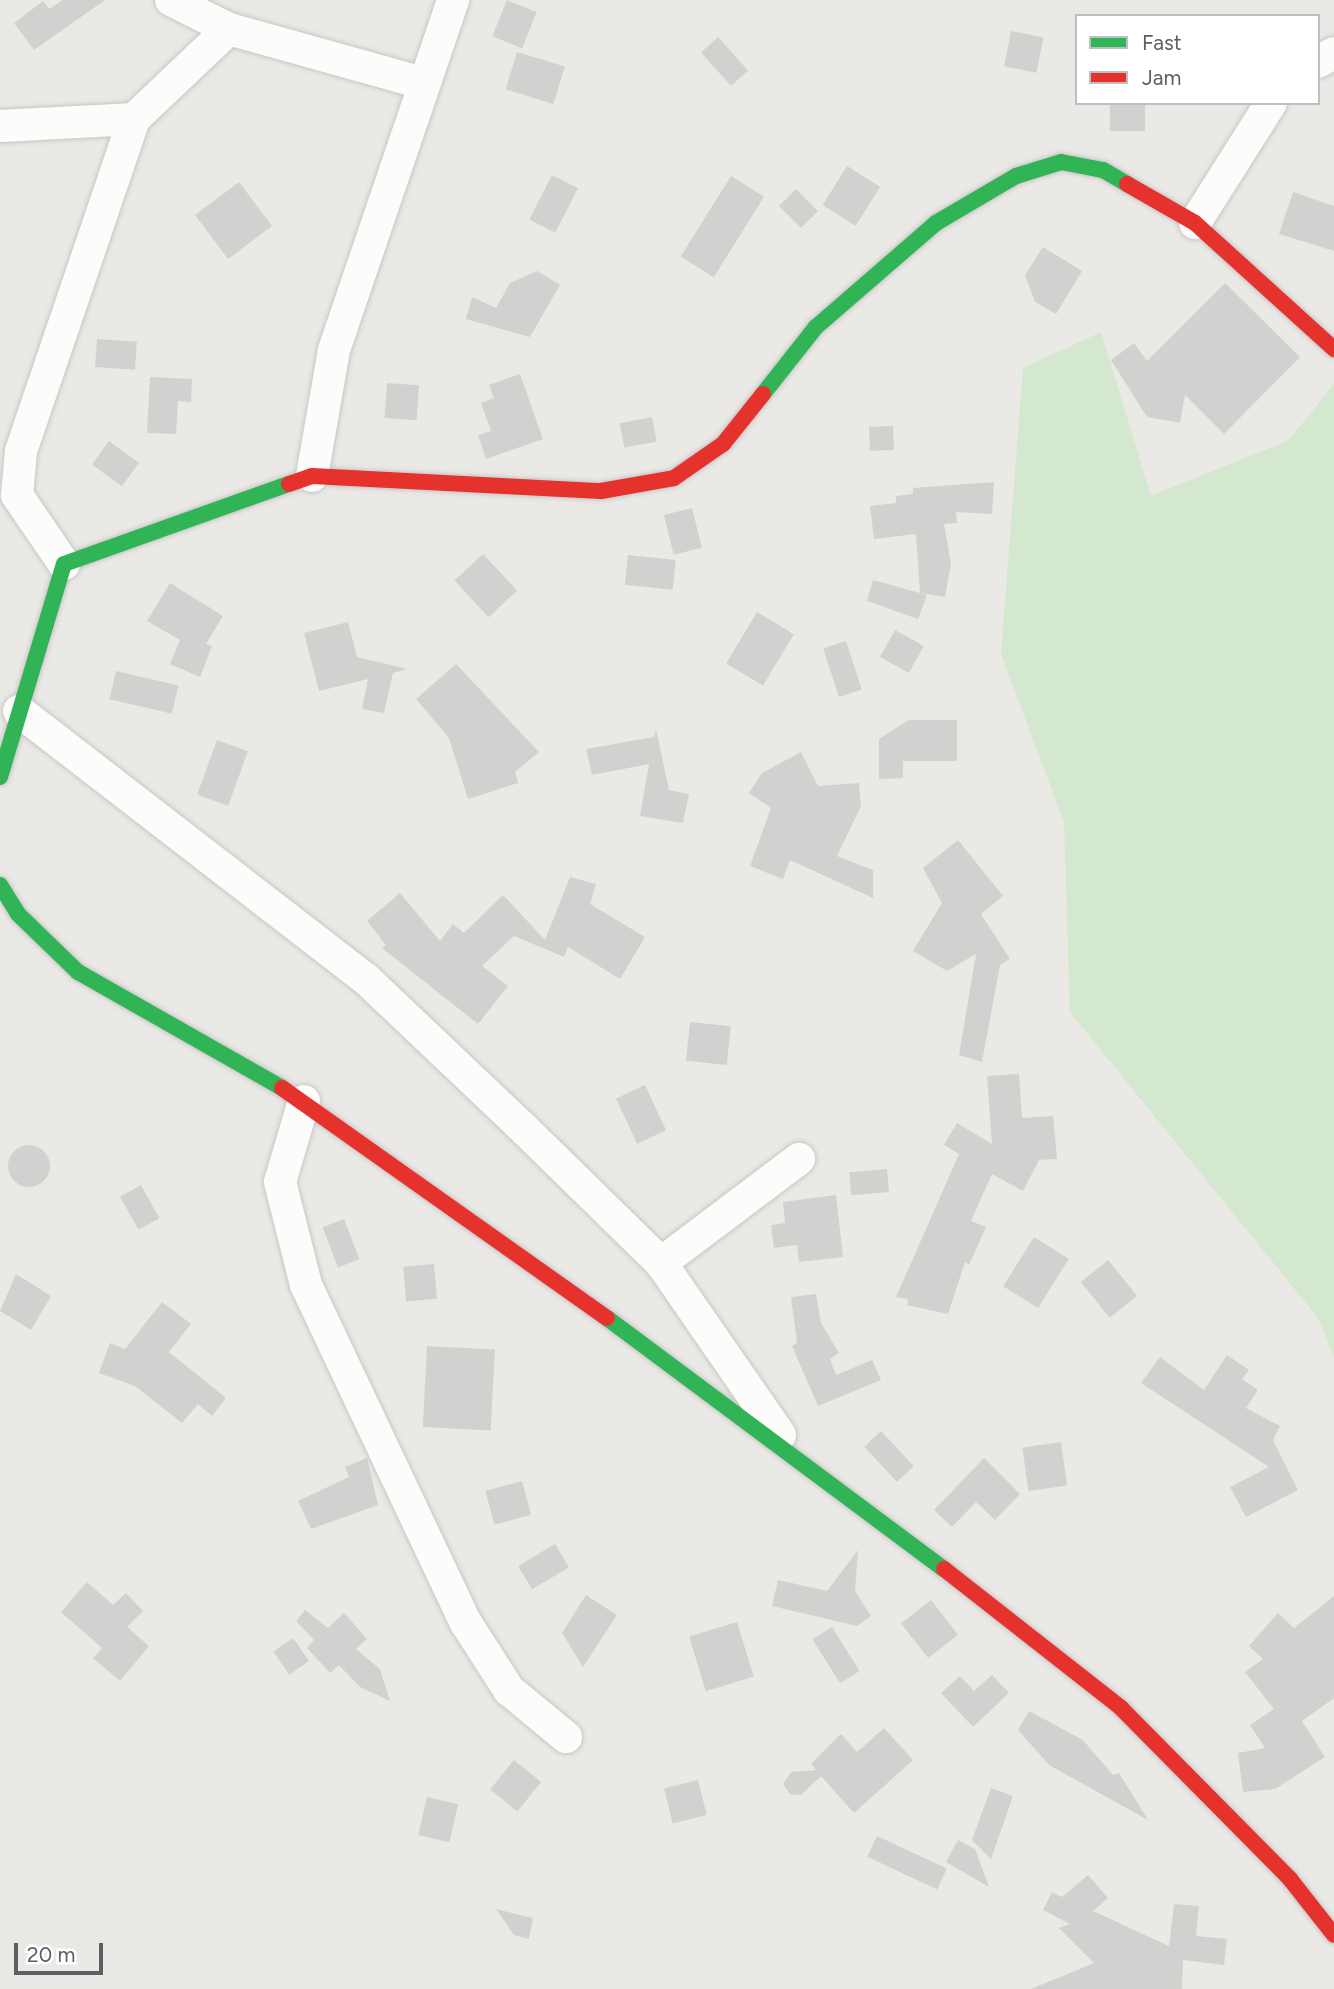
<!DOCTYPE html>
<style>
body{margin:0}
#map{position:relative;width:1334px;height:1989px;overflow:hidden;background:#ebe9e5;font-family:Figtree,sans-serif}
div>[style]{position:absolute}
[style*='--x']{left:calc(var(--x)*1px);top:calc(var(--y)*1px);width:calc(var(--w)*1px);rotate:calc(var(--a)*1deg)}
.green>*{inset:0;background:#d3e8ce}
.building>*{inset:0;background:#d3d1cf;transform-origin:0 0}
.round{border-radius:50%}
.roads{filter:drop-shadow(0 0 2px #c7c7c7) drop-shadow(0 0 2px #c7c7c7)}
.street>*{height:32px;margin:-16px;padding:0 16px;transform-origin:16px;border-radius:16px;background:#fcfcfb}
.fast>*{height:16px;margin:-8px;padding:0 8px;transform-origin:8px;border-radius:8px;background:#30b455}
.jam>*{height:16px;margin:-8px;padding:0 8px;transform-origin:8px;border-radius:8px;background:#e5322d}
span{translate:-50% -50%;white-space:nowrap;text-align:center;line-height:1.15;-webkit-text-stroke:6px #fff;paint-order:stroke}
.legend{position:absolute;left:1075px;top:14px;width:245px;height:91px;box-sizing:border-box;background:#fff;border:2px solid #bdbfc1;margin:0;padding:9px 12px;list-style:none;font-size:21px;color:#5a5f63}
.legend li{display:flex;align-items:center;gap:14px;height:35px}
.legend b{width:35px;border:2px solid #bdbfc1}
.scale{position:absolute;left:14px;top:1943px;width:89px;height:32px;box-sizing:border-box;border:4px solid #5a5f63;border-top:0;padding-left:9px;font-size:21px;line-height:24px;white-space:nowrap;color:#5a5f63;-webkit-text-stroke:5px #fff;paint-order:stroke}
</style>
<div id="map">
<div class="green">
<div style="clip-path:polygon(1101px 332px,1151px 496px,1289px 440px,1334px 384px,1334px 1357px,1318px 1318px,1070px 1012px,1064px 822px,1001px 654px,1023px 368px)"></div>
</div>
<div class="building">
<div style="clip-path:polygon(63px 0,105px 0,34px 50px,14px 23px,43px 1px,49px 9px)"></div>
<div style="left:507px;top:0;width:32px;height:39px;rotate:22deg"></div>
<div style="left:1011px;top:31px;width:33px;height:36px;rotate:11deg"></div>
<div style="left:718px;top:37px;width:45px;height:23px;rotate:48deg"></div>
<div style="left:517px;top:52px;width:50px;height:39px;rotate:17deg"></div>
<div style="left:1110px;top:103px;width:35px;height:28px"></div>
<div style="left:847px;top:166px;width:39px;height:46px;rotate:32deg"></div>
<div style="left:552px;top:175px;width:29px;height:50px;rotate:27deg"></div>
<div style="left:731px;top:176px;width:39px;height:95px;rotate:32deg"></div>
<div style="left:239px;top:182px;width:55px;height:55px;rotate:53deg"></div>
<div style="left:796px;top:189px;width:31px;height:24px;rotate:45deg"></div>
<div style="clip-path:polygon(1293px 192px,1334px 206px,1334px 251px,1279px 234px)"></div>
<div style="clip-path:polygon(1043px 247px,1082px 271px,1056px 314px,1035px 302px,1025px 275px)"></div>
<div style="clip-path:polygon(537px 271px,560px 285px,530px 337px,466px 319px,472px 297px,496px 308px,510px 283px)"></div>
<div style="clip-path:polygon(1225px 283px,1300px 357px,1224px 434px,1185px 395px,1180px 423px,1147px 417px,1111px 360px,1134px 343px,1147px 361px)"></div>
<div style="left:97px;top:339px;width:40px;height:28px;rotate:4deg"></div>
<div style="clip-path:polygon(520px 374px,543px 439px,486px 459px,478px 435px,491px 431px,481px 403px,494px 398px,489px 385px)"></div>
<div style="clip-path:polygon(150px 377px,192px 379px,191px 402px,178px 401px,176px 434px,147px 433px)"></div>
<div style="left:387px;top:383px;width:32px;height:35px;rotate:4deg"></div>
<div style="left:652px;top:417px;width:25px;height:33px;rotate:79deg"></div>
<div style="left:893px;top:426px;width:24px;height:24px;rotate:88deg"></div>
<div style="left:109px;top:441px;width:37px;height:29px;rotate:36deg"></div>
<div style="clip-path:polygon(994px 482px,992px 514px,956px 512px,957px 523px,944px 524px,951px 564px,945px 597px,920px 593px,916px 534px,874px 539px,870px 506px,896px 503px,896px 496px,913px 494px,913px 488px)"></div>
<div style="left:692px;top:508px;width:41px;height:29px;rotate:76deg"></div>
<div style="left:483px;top:554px;width:50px;height:39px;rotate:47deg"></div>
<div style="left:628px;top:555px;width:48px;height:30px;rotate:6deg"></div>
<div style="clip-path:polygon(873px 580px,927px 595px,918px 619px,867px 601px)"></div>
<div style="clip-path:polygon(170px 583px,223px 616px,206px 644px,212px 646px,200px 677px,170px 664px,180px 640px,147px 621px)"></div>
<div style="left:757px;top:612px;width:43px;height:60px;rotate:31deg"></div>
<div style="clip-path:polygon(348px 622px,357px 657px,408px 669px,393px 673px,384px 713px,362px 709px,368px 679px,319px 691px,304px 633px)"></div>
<div style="left:895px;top:630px;width:33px;height:31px;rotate:29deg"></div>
<div style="left:846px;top:641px;width:51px;height:24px;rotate:72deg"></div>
<div style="clip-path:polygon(456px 664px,539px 752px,515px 772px,518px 783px,468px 799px,449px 738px,416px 699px)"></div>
<div style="left:116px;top:671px;width:64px;height:29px;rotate:13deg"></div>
<div style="clip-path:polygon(909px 720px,957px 720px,957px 761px,903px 761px,903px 778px,879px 779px,879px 739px)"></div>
<div style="clip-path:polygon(656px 729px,669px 790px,689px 794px,683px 823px,640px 816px,649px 764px,592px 775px,586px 749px,654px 737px)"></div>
<div style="left:217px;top:740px;width:33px;height:58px;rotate:20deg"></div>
<div style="clip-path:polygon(801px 752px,818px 786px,859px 783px,861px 806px,837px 856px,873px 870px,873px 898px,790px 860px,783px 879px,750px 866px,771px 808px,749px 793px,762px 773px)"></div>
<div style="clip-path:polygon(958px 840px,1003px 896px,981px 914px,1010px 959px,1000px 965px,982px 1062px,959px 1055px,976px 954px,947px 971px,913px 951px,942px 903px,923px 868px)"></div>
<div style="clip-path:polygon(570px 877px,596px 884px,590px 904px,645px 937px,620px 979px,568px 947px,564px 957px,514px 936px,482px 966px,508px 986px,478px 1024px,382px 948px,386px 945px,367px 921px,400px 893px,440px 941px,453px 924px,464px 933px,503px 895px,545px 940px)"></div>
<div style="left:690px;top:1022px;width:41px;height:39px;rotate:6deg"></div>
<div style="clip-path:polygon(1019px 1074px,1022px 1118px,1053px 1116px,1057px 1159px,1039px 1160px,1023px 1191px,992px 1174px,971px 1221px,986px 1227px,969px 1265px,965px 1262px,948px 1314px,907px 1305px,908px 1299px,896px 1297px,959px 1154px,944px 1145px,957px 1123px,992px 1144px,987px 1076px)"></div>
<div style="left:645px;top:1085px;width:50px;height:32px;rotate:65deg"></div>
<div class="round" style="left:8px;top:1145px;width:42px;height:42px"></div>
<div style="left:887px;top:1169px;width:23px;height:38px;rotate:85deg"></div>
<div style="left:141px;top:1185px;width:38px;height:24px;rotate:61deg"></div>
<div style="clip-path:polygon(836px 1195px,843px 1257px,799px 1262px,797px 1245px,774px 1248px,771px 1225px,785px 1223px,783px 1202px)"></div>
<div style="left:344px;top:1219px;width:43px;height:23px;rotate:69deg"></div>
<div style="left:1034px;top:1237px;width:41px;height:58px;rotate:32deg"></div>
<div style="left:1108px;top:1260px;width:46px;height:35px;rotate:51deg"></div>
<div style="left:434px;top:1264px;width:35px;height:31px;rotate:85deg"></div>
<div style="clip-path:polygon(16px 1274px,51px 1296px,31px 1330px,0 1311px)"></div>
<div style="clip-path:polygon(816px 1294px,821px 1323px,839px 1353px,830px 1359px,836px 1375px,872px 1360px,881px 1380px,818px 1406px,792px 1346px,797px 1343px,791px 1297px)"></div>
<div style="clip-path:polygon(162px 1302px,191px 1324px,169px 1352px,226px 1398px,212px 1416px,198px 1404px,182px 1423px,135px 1386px,99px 1373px,110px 1343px,125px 1349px)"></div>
<div style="left:427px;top:1346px;width:68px;height:81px;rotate:3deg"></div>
<div style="clip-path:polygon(1227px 1355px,1249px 1370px,1242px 1379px,1258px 1390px,1246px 1408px,1280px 1426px,1273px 1440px,1298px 1490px,1246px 1517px,1230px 1487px,1269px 1467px,1141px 1383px,1160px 1357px,1204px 1390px)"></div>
<div style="left:881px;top:1431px;width:48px;height:23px;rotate:47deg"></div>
<div style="left:1061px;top:1442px;width:44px;height:39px;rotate:82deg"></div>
<div style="clip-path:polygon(367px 1458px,378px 1505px,311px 1529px,298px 1501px,349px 1477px,345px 1467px)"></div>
<div style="clip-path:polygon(984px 1458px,1020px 1494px,995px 1520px,976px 1502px,952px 1527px,934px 1510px)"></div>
<div style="left:522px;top:1481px;width:35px;height:38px;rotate:75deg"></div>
<div style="left:555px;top:1544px;width:27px;height:43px;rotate:59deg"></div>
<div style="clip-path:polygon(858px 1550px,855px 1591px,871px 1616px,857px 1626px,772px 1606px,778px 1580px,827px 1591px)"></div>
<div style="clip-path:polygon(87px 1582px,113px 1605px,126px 1593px,143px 1611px,127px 1627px,149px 1646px,120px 1681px,93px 1658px,102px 1648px,61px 1612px)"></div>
<div style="clip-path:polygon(586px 1595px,617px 1615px,583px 1667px,562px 1633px)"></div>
<div style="clip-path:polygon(1334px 1596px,1334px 1698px,1302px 1721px,1325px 1757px,1275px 1789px,1243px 1792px,1238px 1753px,1265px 1748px,1250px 1725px,1274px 1709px,1245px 1672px,1263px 1659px,1249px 1646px,1278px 1613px,1294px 1628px)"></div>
<div style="left:931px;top:1600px;width:44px;height:38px;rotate:52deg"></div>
<div style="clip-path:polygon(305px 1610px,328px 1628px,344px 1613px,367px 1639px,356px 1649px,380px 1669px,390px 1701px,360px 1687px,339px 1665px,330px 1673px,307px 1648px,314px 1640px,296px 1621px)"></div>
<div style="left:737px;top:1622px;width:57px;height:50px;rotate:73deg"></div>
<div style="left:832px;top:1627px;width:52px;height:23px;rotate:58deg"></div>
<div style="left:293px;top:1638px;width:28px;height:24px;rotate:55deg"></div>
<div style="clip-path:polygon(992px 1675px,1009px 1693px,973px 1727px,941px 1693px,960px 1676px,974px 1691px)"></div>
<div style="clip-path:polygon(1029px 1711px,1083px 1740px,1113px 1775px,1119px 1773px,1148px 1820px,1049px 1765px,1018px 1730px)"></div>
<div style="clip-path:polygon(884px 1728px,913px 1760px,854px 1813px,821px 1776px,801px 1795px,790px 1794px,783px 1784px,791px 1772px,816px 1770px,811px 1764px,841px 1734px,857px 1752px)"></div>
<div style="left:514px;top:1760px;width:35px;height:38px;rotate:39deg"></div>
<div style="left:698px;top:1780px;width:36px;height:35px;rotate:76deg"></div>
<div style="clip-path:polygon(991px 1788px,1013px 1796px,991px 1859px,972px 1840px)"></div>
<div style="left:427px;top:1797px;width:32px;height:39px;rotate:13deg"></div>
<div style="left:877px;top:1836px;width:77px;height:23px;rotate:25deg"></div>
<div style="clip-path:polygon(958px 1840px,975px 1849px,989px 1887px,946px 1862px)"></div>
<div style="clip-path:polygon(1088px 1875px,1108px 1898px,1093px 1911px,1169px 1946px,1174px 1904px,1199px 1906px,1196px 1936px,1227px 1939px,1224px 1965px,1183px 1960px,1182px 1989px,1031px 1989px,1094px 1963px,1059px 1928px,1070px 1924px,1043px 1910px,1052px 1892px,1062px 1897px)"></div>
<div style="clip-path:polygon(496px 1909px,533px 1918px,529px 1939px,514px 1935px)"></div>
</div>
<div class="roads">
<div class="street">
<div style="--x:171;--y:0;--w:65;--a:26.6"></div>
<div style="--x:229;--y:29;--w:200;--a:15.6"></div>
<div style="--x:1318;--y:62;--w:18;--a:-29"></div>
<div style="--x:0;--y:126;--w:134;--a:-3"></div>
<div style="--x:1195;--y:223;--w:142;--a:-57.7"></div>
<div style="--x:312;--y:476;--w:128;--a:-80.1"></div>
<div style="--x:334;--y:350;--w:370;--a:-71.2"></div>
<div style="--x:64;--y:564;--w:83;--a:-124.3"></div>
<div style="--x:17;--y:495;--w:44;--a:-84.8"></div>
<div style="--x:21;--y:451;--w:351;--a:-71.2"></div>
<div style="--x:134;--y:119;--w:131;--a:-43.5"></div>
<div style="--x:19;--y:711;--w:438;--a:37.7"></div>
<div style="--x:366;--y:979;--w:215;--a:43.5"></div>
<div style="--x:522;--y:1127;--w:194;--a:44.4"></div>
<div style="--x:661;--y:1263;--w:209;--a:55.3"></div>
<div style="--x:304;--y:1101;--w:84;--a:106.5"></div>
<div style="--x:280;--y:1182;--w:106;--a:75.8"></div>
<div style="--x:306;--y:1285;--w:374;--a:64.7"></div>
<div style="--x:466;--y:1623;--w:80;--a:57.3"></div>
<div style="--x:509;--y:1690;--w:74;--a:39.5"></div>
<div style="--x:661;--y:1263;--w:173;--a:-37"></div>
</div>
<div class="fast">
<div style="--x:763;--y:394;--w:85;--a:-51.7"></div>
<div style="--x:816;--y:327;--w:159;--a:-40.9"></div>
<div style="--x:936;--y:223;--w:93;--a:-30.4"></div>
<div style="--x:1016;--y:176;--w:47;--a:-17.3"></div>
<div style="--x:1061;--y:162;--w:43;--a:10.8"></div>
<div style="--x:1103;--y:170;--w:28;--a:30"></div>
<div style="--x:0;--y:777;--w:222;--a:-73.3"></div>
<div style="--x:64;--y:564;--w:239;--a:-19.6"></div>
<div style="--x:0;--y:885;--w:34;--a:58"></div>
<div style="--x:18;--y:914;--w:83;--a:44"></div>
<div style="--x:78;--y:972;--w:235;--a:29.6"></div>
<div style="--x:607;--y:1318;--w:420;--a:36.7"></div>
</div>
<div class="jam">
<div style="--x:1127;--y:184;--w:78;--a:29.8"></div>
<div style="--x:1195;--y:223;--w:188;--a:42.2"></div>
<div style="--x:289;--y:484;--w:24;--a:-19"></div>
<div style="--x:312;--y:476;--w:289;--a:3"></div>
<div style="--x:601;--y:491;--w:74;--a:-10.1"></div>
<div style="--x:674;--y:478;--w:60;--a:-34.8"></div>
<div style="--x:723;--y:444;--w:64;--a:-51.3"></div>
<div style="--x:282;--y:1088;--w:398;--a:35.3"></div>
<div style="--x:944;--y:1569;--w:225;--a:38.1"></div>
<div style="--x:1121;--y:1708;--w:240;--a:45.3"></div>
<div style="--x:1290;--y:1879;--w:71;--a:51.8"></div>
</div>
</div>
<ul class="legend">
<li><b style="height:9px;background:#30b455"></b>Fast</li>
<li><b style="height:9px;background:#e5322d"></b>Jam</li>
</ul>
<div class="scale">20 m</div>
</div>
